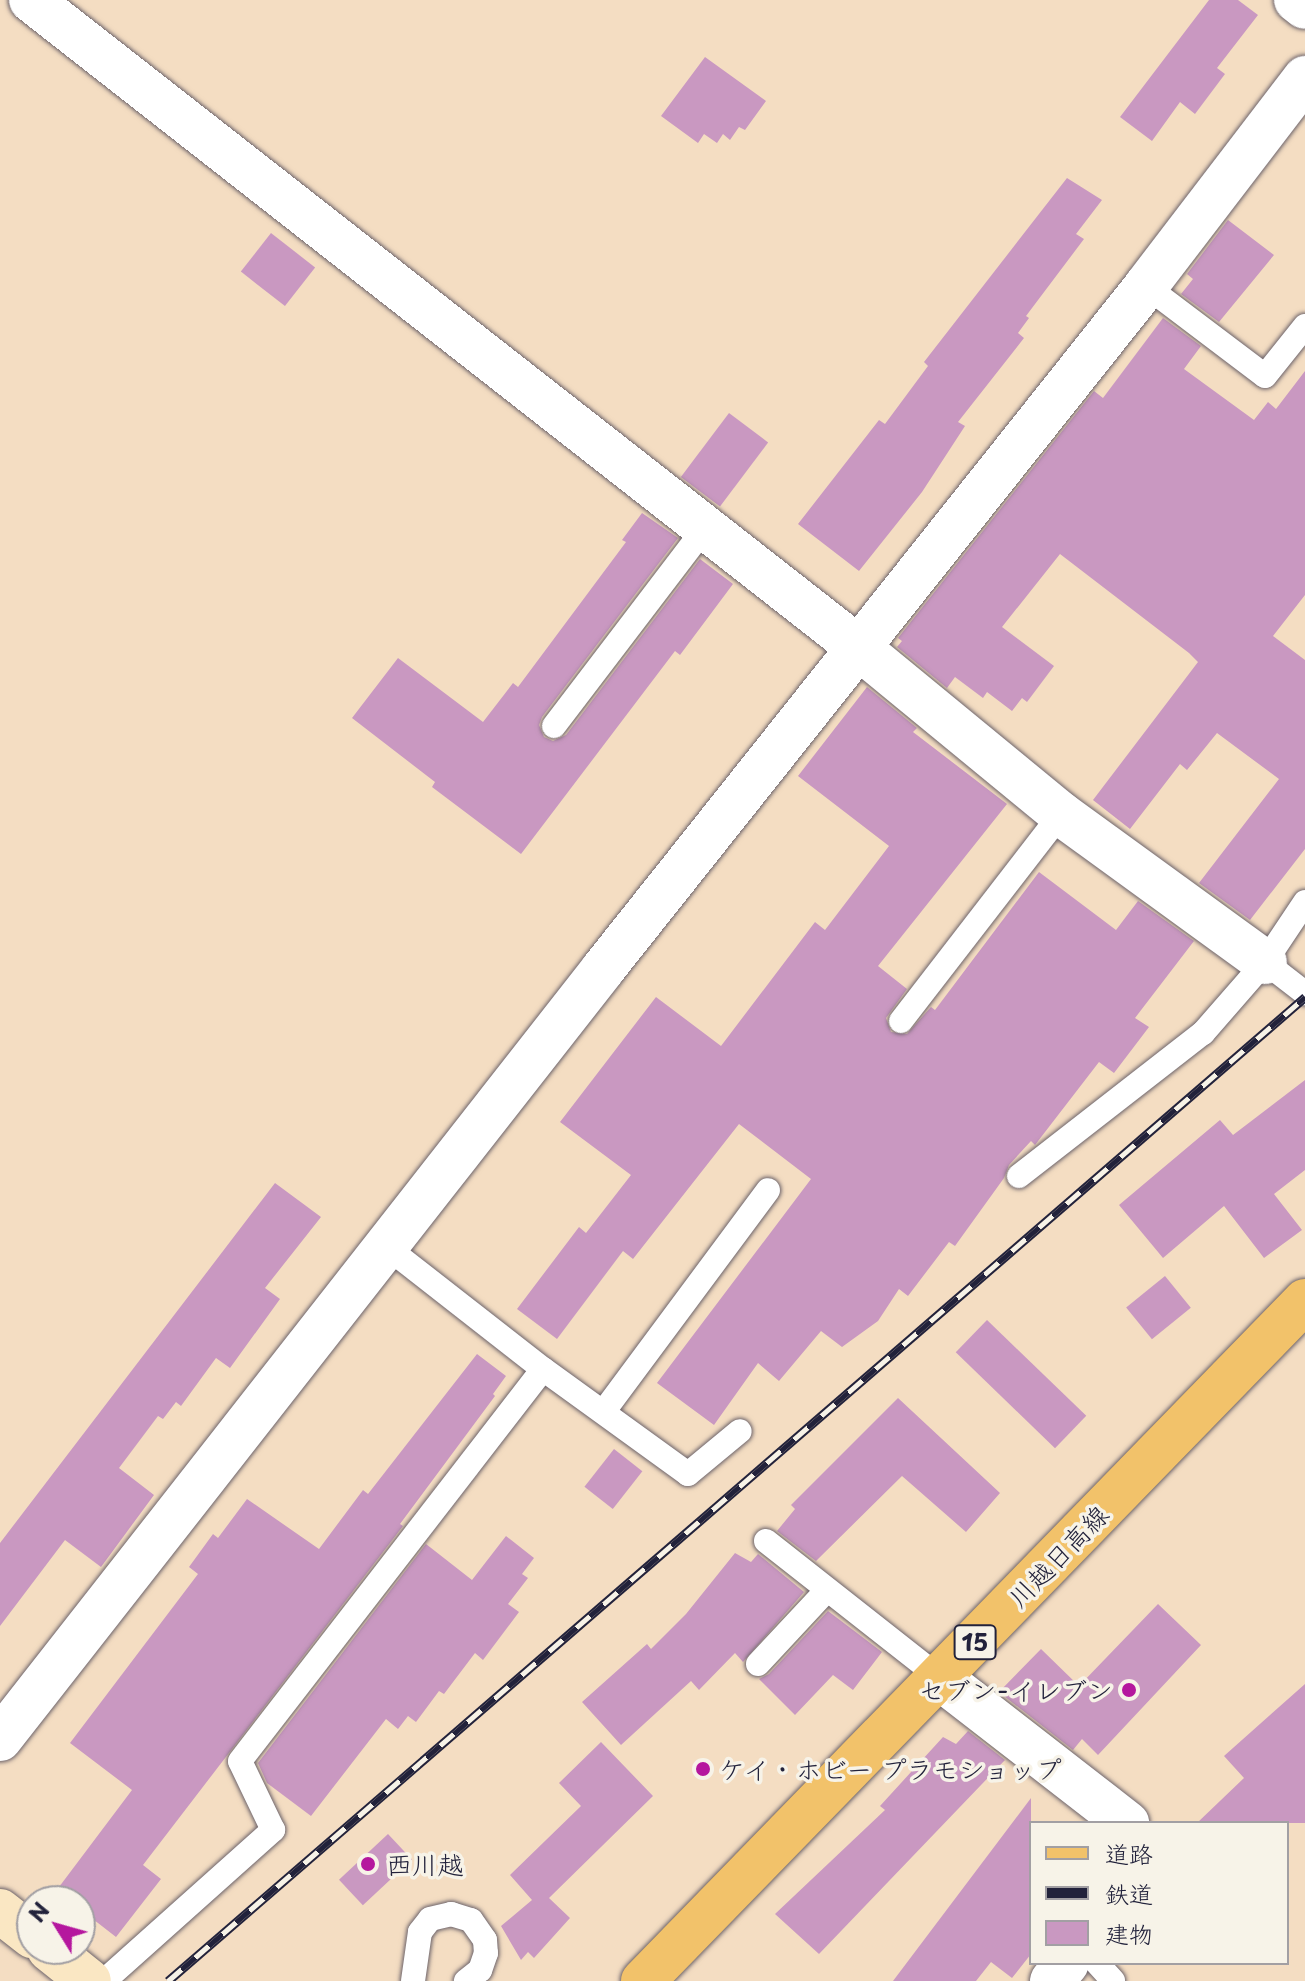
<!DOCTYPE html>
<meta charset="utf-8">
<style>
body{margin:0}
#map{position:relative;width:1305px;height:1981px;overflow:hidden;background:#f4ddc2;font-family:"Playpen Sans","Klee One",sans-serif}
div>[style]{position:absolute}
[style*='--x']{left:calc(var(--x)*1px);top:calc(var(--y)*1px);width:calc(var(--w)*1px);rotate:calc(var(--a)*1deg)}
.building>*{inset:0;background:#c998c1;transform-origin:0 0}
.roads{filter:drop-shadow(0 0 2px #6c636a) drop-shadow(0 0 2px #6c636a)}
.lane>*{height:24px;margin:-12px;padding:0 12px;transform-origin:12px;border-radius:12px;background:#fff}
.street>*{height:44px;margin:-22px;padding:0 22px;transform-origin:22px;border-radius:22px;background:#fff}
.secondary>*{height:44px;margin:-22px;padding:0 22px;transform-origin:22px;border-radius:22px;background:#fae7c3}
.primary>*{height:44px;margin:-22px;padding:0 22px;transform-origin:22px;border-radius:22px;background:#f2c26a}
.rail>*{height:9px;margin-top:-4.5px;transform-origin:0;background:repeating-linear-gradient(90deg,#f7f3e8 0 18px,#22223b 0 36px);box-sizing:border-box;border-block:2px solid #22223b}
.dots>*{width:22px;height:22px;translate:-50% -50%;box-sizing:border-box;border:4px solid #f7f3e8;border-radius:50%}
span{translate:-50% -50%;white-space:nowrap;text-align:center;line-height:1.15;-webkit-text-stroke:7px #f7f3e8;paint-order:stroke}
.shield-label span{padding:2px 6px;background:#f7f3e8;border:2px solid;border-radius:6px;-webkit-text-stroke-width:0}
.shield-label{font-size:24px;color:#22223b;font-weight:700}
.street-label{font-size:26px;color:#22223b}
.poi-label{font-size:26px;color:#22223b}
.right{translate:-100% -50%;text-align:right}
.left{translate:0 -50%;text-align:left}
.legend{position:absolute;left:1029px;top:1821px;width:260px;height:144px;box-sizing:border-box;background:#f7f3e8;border:2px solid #a29fa3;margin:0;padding:10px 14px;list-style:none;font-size:24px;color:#22223b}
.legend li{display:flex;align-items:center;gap:16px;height:40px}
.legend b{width:40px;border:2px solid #a29fa3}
.north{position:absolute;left:16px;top:1885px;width:80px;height:80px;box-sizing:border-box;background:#f7f3e8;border:2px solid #a29fa3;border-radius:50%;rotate:307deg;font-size:22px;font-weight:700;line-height:32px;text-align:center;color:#22223b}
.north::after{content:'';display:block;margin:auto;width:28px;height:36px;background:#b5179e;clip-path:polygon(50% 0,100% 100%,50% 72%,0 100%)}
</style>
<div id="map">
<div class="building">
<div style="clip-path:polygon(1209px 0,1238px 0,1258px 15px,1217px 68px,1225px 74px,1195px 114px,1180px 102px,1152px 141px,1120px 117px)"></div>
<div style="clip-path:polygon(705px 57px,766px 101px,745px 130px,739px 127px,730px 140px,723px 134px,717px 143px,704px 134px,698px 143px,661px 116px)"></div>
<div style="clip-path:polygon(1067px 178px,1102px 200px,1076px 234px,1084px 239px,1026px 316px,1029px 318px,1018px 333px,1024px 338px,958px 422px,965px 426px,922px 492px,859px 571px,798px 524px,879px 420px,885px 424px,928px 366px,924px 362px)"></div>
<div style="clip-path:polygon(1228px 220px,1274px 255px,1219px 322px,1181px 294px,1193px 279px,1187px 274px)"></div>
<div style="left:271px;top:233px;width:56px;height:49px;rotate:38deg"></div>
<div style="clip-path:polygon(1163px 318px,1201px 346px,1184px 369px,1254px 420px,1268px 402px,1276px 409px,1305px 371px,1305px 595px,1273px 636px,1305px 660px,1305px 849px,1250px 920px,1199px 883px,1279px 779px,1217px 733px,1187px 770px,1180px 764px,1130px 829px,1093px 800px,1198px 662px,1189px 653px,1060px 554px,1002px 627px,1054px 666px,1027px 702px,1022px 698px,1012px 711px,987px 692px,983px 698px,955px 677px,947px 688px,897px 647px,902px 641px,898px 638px,1094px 391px,1103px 398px)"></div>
<div style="left:729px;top:413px;width:49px;height:80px;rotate:37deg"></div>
<div style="clip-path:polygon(642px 513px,678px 538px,542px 717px,539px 725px,544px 737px,553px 741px,566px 735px,700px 559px,733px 584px,680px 655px,675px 651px,521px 854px,432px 787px,435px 782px,352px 718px,398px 658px,483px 722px,513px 683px,518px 687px,626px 542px,622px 540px)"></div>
<div style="clip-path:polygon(867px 687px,917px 728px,913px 732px,1007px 804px,878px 966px,907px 989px,886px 1018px,891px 1032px,907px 1034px,931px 1007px,935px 1010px,1039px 872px,1116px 930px,1138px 901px,1194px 941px,1135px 1018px,1149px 1027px,1114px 1073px,1099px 1062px,1035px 1145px,1031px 1141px,1009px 1165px,1004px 1178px,955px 1246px,949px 1242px,908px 1296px,899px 1289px,878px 1321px,842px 1347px,821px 1331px,779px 1381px,758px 1363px,714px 1425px,657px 1383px,811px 1179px,739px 1124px,633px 1259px,623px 1251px,557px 1339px,517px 1309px,579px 1227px,586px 1233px,631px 1175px,560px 1122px,656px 997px,721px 1046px,815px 922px,825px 930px,889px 846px,798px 776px)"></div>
<div style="clip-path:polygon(1305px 1080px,1305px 1170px,1274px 1194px,1302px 1230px,1264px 1258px,1224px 1206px,1163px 1258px,1119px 1205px,1220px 1120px,1233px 1135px)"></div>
<div style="clip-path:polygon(275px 1183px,321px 1217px,265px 1288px,280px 1299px,230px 1368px,216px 1358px,181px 1406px,176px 1402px,163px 1419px,158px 1416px,119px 1468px,154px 1495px,101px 1567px,65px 1540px,0 1626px,0 1543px)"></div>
<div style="left:1165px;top:1276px;width:41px;height:50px;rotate:51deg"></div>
<div style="left:987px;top:1320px;width:138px;height:45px;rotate:44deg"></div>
<div style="clip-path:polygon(477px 1354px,506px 1376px,493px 1394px,495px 1396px,400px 1524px,403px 1526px,143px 1865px,161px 1879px,116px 1937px,80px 1909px,80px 1901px,69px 1901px,56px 1891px,132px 1790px,70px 1743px,198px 1574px,189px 1567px,213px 1534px,218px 1538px,247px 1499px,319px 1549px,363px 1490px,368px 1494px)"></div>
<div style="clip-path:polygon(898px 1398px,1000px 1493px,966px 1532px,902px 1476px,816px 1561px,777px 1531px,795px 1509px,791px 1505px)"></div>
<div style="left:614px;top:1449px;width:36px;height:48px;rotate:38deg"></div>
<div style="clip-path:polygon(506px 1536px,534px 1558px,522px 1574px,528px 1578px,508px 1604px,519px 1612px,483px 1660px,475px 1653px,444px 1694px,439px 1691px,416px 1722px,408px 1716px,398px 1729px,386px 1719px,311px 1816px,267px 1783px,258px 1763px,426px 1544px,472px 1580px)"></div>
<div style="clip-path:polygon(735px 1553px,751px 1562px,758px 1554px,804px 1592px,743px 1662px,735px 1653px,699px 1690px,691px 1681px,621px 1745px,582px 1702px,647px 1644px,651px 1649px,686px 1614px)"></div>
<div style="clip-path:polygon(1158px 1604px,1201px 1645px,1098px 1755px,1082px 1739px,1073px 1750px,999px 1692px,1041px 1649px,1079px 1686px)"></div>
<div style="clip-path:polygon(828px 1611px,882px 1652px,853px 1690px,833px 1675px,795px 1715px,759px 1679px,769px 1674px)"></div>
<div style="clip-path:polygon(1305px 1684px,1305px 1823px,1197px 1823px,1244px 1778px,1224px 1756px)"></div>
<div style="clip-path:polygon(968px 1731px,1005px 1760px,819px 1954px,775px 1914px,885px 1810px,880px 1806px,943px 1737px,956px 1744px)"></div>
<div style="clip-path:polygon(601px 1742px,653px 1796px,549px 1898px,570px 1918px,534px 1958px,528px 1952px,521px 1960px,501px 1926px,532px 1900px,510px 1875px,581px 1806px,559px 1783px)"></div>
<div style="clip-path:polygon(1031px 1798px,1031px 1954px,1012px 1978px,991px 1962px,976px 1981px,893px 1981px)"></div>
<div style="left:388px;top:1834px;width:35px;height:67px;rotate:47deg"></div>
</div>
<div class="roads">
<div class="lane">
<div style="--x:1146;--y:286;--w:149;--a:37.1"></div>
<div style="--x:1265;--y:376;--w:64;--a:-51.3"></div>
<div style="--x:554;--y:726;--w:248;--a:-52.7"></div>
<div style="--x:1265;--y:962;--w:51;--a:37.8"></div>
<div style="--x:901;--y:1021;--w:262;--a:-52.3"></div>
<div style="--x:1019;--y:1176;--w:233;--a:-37.9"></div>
<div style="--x:1203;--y:1033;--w:94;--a:-48.9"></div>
<div style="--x:1265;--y:962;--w:72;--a:-56.3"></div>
<div style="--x:388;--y:1248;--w:197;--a:38"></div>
<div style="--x:543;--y:1369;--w:179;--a:35.9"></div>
<div style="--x:688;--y:1474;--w:67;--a:-39.6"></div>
<div style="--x:604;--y:1411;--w:275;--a:-53.4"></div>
<div style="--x:766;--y:1541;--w:221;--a:38.2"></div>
<div style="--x:758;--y:1664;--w:101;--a:-47"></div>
<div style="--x:1097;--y:1963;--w:24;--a:48"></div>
<div style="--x:104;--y:1981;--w:227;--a:-41.8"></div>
<div style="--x:273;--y:1830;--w:76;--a:-115.6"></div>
<div style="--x:240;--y:1761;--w:495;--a:-52.3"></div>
<div style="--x:413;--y:1981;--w:49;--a:-81.9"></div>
<div style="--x:420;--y:1932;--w:16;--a:-52"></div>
<div style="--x:430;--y:1919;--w:22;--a:-13"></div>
<div style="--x:451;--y:1914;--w:21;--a:17"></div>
<div style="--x:471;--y:1920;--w:24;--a:55"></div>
<div style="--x:485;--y:1940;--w:13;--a:86"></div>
<div style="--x:486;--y:1953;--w:18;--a:109"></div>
<div style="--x:480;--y:1970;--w:18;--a:142"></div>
</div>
<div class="street">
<div style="--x:31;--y:0;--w:1051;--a:38.05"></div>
<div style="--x:859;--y:648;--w:261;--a:39.4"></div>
<div style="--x:1061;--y:814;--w:252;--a:36"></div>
<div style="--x:1296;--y:0;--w:11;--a:38"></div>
<div style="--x:940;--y:1678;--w:237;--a:37.8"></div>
<div style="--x:0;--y:1739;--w:978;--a:-51.93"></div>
<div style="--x:603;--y:969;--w:873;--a:-51.51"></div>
<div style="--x:1146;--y:286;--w:262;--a:-52.6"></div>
<div style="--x:1052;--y:1981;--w:23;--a:-50"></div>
</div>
<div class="secondary">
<div style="--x:0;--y:1911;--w:41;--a:38"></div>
<div style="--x:49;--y:1949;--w:51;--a:38.7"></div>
</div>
<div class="primary">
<div style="--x:643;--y:1981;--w:949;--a:-45.77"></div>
</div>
</div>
<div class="rail">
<div style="--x:168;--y:1981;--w:1504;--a:-40.87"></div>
</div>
<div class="dots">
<div style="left:1129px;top:1690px;background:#b5179e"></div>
<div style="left:703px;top:1769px;background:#b5179e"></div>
<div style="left:368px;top:1864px;background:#b5179e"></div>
</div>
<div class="shield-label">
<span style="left:975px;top:1642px">15</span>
</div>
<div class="street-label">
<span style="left:1058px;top:1556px;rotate:-46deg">川越日高線</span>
</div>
<div class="poi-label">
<span class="right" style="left:1113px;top:1690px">セブン-イレブン</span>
<span class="left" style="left:719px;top:1769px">ケイ・ホビー プラモショップ</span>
<span class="left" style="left:386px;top:1864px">西川越</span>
</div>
<ul class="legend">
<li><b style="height:10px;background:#f2c26a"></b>道路</li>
<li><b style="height:10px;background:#22223b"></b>鉄道</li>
<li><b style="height:22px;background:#c998c1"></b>建物</li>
</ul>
<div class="north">N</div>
</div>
